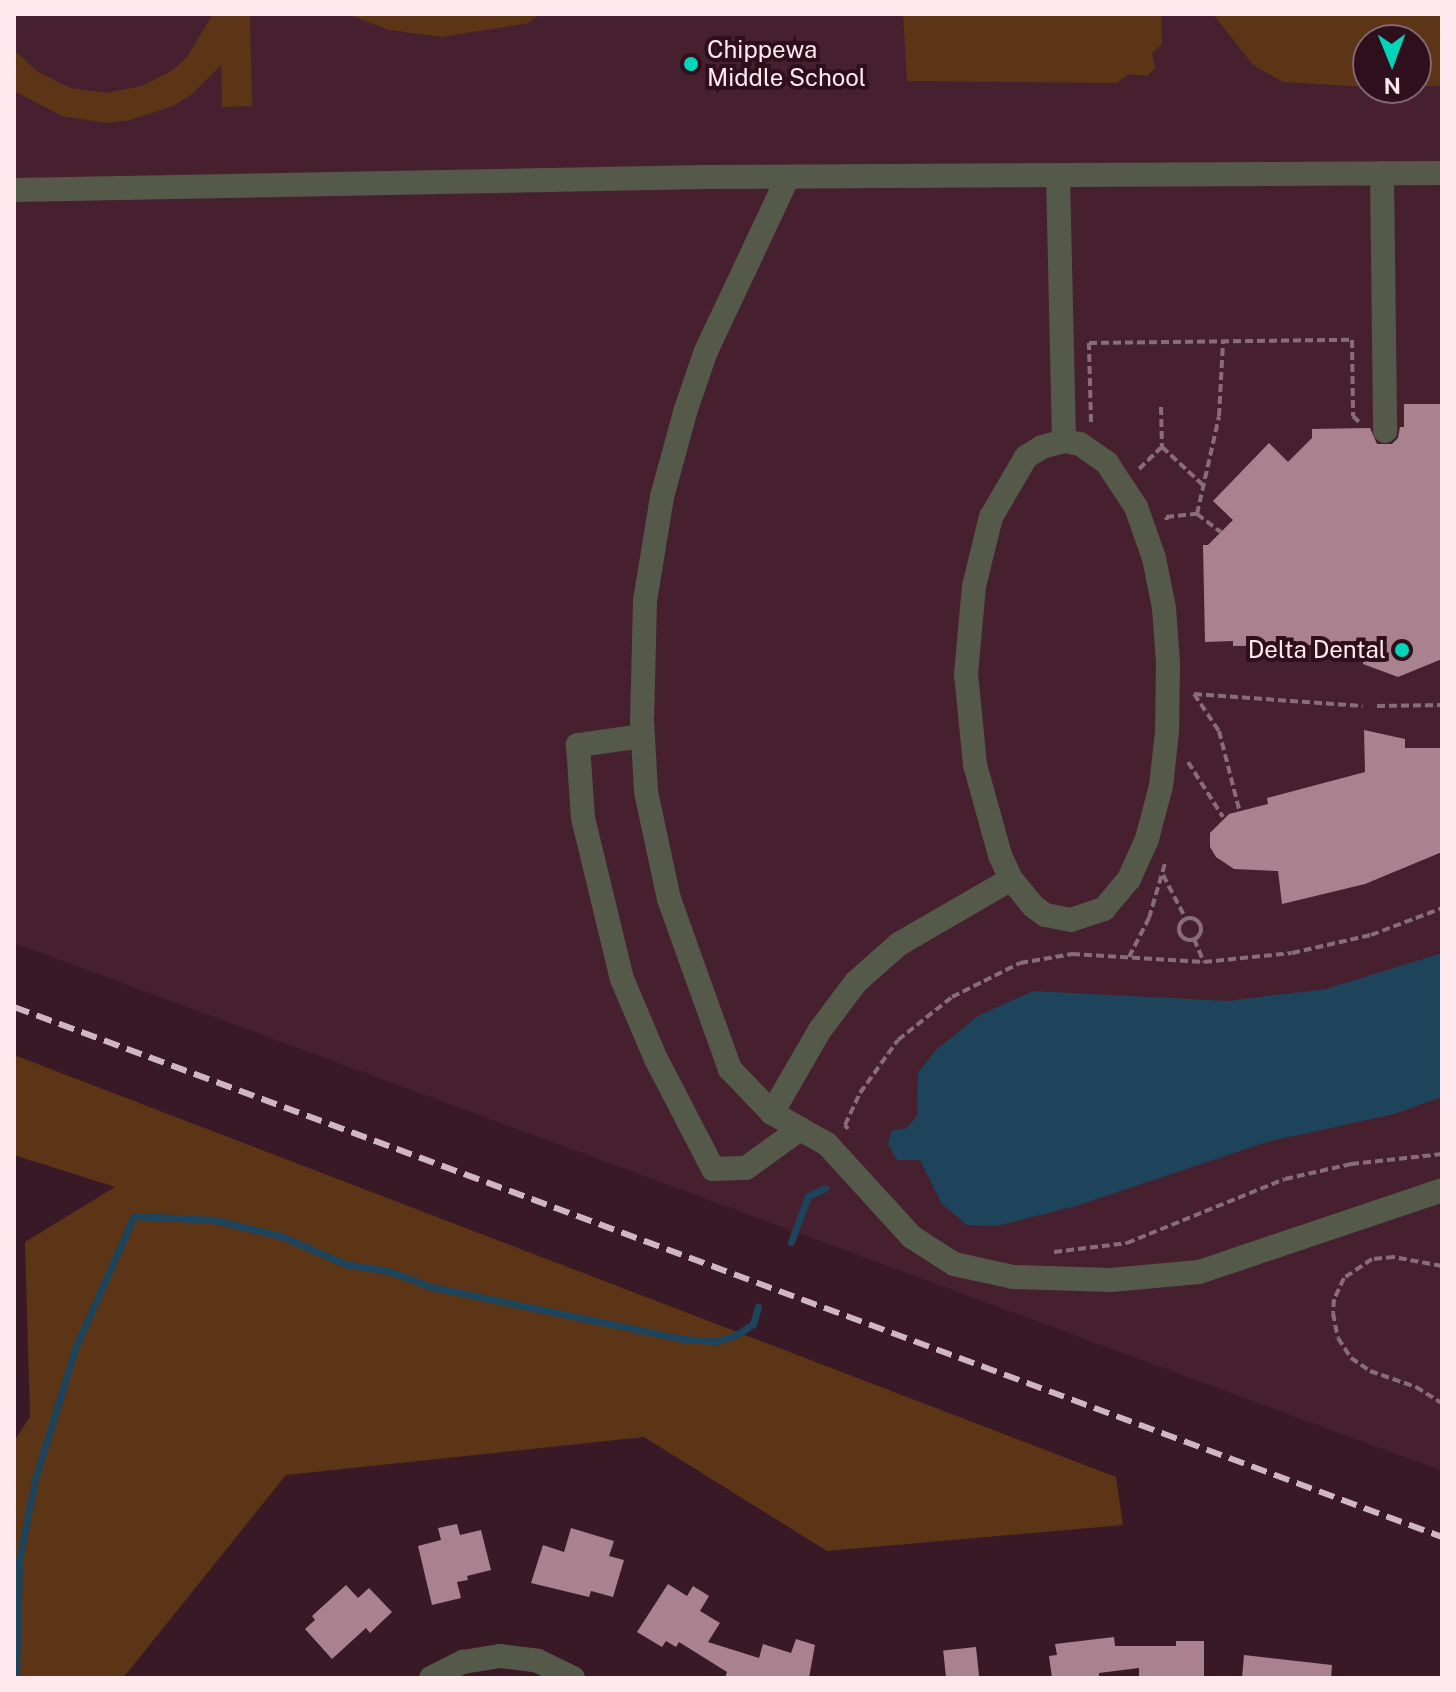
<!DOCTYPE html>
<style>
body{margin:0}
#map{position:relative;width:1456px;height:1692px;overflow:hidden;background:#391925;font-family:"Public Sans",sans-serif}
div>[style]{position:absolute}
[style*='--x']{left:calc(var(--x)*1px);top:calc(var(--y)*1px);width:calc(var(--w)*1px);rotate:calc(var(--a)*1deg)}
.built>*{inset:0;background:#47202f}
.green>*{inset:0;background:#5c3516}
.water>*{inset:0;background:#1e445c}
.stream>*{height:7px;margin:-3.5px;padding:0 3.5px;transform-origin:3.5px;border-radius:3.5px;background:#1e445c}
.building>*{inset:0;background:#aa818e;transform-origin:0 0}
.path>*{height:4px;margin-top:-2px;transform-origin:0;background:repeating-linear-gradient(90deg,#886c76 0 8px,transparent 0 12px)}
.path>.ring{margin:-2px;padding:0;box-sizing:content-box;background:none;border:4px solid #886c76;border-radius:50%}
.minor>*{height:24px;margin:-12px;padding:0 12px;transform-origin:12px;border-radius:12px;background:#55594a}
.rail>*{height:6px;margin-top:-3px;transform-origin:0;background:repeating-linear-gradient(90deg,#d0b6be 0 16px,transparent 0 24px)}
.dots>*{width:22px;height:22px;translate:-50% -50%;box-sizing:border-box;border:4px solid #2e0f1b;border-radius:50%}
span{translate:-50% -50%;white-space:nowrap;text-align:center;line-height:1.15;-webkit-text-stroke:8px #2e0f1b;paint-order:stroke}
.poi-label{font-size:24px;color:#ffe8ee}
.left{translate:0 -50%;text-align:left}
.right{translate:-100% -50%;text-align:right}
.frame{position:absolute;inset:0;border:16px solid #ffe8ee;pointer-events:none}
.north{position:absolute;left:1352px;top:24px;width:80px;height:80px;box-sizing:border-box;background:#2e0f1b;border:2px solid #82666f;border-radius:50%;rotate:179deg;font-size:22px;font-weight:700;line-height:32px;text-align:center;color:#ffe8ee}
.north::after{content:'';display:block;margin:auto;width:28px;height:36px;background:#00d5b7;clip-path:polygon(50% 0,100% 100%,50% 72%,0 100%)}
</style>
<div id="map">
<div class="built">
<div style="clip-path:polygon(evenodd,14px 14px,1442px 14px,1442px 1471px,14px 943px,14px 14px,1368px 40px,1416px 40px,1416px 88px,1368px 88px,1368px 40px)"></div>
</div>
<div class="green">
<div style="clip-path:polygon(213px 14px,250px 14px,252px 106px,222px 107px,221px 65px,192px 94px,173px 106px,130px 120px,107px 123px,62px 116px,14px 91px,14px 50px,38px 72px,70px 88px,106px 93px,142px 86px,173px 70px,187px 57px)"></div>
<div style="clip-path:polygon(347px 14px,541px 14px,528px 23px,442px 37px,389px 30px)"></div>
<div style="clip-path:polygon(903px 14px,1161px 14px,1162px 44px,1152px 53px,1155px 68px,1147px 76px,1129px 74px,1116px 83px,907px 81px)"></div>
<div style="clip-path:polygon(1213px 14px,1442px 14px,1442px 86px,1416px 86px,1416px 40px,1368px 40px,1368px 87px,1283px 82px,1253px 65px)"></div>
<div style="clip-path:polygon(14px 1055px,1116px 1477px,1123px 1525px,827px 1551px,644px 1437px,286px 1475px,123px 1678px,14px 1678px,14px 1441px,30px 1417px,25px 1242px,115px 1187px,14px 1155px)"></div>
</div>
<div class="water">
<div style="clip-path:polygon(1442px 953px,1442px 1097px,1394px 1114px,1267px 1142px,1076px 1206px,997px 1226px,967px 1225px,942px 1204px,920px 1160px,897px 1160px,888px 1144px,892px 1130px,906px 1129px,917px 1116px,918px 1073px,936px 1050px,978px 1016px,1033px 991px,1228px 1001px,1326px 989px)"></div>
</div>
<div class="stream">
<div style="--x:791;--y:1242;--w:49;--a:-69.7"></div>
<div style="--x:808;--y:1196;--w:19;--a:-25"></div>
<div style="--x:16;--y:1678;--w:118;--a:-88.5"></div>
<div style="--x:19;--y:1560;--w:83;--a:-78.8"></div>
<div style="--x:35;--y:1479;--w:139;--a:-72.9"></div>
<div style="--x:76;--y:1346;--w:142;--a:-66"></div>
<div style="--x:134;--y:1216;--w:80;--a:2.9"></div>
<div style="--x:214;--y:1220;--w:69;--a:13.4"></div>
<div style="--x:281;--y:1236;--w:70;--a:23.6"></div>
<div style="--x:345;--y:1264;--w:44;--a:9.2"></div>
<div style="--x:388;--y:1271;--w:47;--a:20"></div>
<div style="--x:432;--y:1287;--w:257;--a:11.7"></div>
<div style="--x:684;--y:1339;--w:32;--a:4"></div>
<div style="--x:716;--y:1341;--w:19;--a:-16"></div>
<div style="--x:734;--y:1336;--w:22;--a:-32"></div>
<div style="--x:753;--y:1324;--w:18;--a:-74"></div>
</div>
<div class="building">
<div style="clip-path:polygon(1404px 404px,1442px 404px,1442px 659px,1398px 677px,1363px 664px,1362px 644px,1233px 646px,1233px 641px,1205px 642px,1203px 545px,1208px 545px,1233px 520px,1213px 501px,1269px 443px,1288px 462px,1312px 438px,1312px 429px,1370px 428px,1377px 444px,1392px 444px,1398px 438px,1400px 427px,1404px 427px)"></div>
<div style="clip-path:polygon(1364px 730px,1405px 739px,1405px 748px,1442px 748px,1442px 852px,1365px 884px,1282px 904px,1278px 871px,1234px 869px,1216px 857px,1210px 847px,1210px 833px,1229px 814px,1268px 804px,1267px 798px,1365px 772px)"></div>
<div style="clip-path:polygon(457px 1524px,460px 1535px,481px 1530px,491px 1570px,467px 1576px,468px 1580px,457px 1582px,461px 1598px,432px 1605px,418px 1546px,441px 1540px,438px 1528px)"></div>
<div style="clip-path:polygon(571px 1528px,614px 1541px,609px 1556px,624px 1560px,613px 1597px,591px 1591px,589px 1597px,531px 1583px,543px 1545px,564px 1552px)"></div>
<div style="clip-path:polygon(668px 1584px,687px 1596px,693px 1586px,709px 1596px,700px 1611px,720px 1623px,708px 1642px,759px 1658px,763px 1644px,791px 1653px,796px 1639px,815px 1645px,809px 1678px,725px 1678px,727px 1672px,679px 1642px,676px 1647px,666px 1641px,662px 1647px,637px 1632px)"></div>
<div style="clip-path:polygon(346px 1585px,358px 1598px,369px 1588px,392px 1612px,370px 1633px,366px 1628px,332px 1659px,305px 1629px,315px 1620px,312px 1616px)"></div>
<div style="clip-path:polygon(1114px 1637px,1115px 1646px,1176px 1646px,1176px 1641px,1204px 1641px,1204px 1678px,1139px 1678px,1139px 1668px,1099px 1673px,1099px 1678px,1052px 1678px,1049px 1656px,1057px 1655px,1055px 1644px)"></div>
<div style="left:976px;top:1647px;width:31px;height:33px;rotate:84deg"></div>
<div style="clip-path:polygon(1244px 1655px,1332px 1665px,1331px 1678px,1242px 1678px)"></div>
</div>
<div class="path">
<div style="--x:1161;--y:407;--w:40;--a:88.6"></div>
<div style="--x:1162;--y:447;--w:57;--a:42.9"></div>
<div style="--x:1091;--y:422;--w:79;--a:-91.5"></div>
<div style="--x:1089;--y:343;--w:263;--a:-0.7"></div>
<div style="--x:1352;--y:340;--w:76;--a:89.2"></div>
<div style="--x:1353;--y:416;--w:11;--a:45"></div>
<div style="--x:1139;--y:469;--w:32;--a:-44"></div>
<div style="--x:1197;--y:514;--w:100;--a:-77.3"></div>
<div style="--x:1219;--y:416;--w:75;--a:-86.9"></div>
<div style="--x:1167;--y:520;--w:3;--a:-108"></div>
<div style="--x:1166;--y:517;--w:31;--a:-6"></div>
<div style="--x:1197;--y:514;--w:30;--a:37"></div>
<div style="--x:1194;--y:694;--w:169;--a:4.1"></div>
<div style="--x:1194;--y:694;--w:45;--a:56"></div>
<div style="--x:1219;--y:731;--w:81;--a:75.6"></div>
<div style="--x:1377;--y:706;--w:65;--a:-0.9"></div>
<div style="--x:1188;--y:762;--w:65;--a:57.5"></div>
<div style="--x:1163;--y:875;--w:50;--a:62.4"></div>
<div class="ring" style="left:1179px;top:918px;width:18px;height:18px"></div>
<div style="--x:1194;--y:939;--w:25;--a:67"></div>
<div style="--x:1129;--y:957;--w:44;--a:-62.9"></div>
<div style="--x:1149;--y:918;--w:60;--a:-73.7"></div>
<div style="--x:848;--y:1129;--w:5;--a:-127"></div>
<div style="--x:845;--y:1125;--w:35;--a:-65"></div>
<div style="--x:860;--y:1093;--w:65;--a:-54.4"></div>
<div style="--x:898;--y:1040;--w:69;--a:-38.5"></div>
<div style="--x:952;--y:997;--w:76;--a:-26.6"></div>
<div style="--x:1020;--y:963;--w:53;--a:-9.8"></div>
<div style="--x:1072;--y:954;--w:132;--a:3.5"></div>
<div style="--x:1204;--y:962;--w:88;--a:-5.8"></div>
<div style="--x:1292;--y:953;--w:81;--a:-12.8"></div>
<div style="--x:1371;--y:935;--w:76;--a:-20.8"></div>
<div style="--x:1054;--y:1252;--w:74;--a:-7"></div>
<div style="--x:1127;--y:1243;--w:170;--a:-22.1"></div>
<div style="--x:1285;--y:1179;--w:68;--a:-12.8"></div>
<div style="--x:1351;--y:1164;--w:92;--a:-6.3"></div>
<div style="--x:1442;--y:1266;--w:49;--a:-169.4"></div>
<div style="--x:1394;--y:1257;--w:22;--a:175"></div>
<div style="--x:1372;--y:1259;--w:34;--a:146"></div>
<div style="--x:1344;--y:1278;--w:23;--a:115"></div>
<div style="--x:1334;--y:1299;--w:14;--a:94"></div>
<div style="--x:1333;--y:1313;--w:25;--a:79"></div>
<div style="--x:1338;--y:1338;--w:24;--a:57"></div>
<div style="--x:1351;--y:1358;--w:23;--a:34"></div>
<div style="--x:1370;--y:1371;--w:49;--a:19.2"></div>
<div style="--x:1416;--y:1387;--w:31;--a:32"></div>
</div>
<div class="minor">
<div style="--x:1382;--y:173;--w:258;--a:89.3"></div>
<div style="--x:1058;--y:175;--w:266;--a:88.7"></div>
<div style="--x:788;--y:177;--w:192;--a:115.2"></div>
<div style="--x:706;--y:351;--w:61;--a:109"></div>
<div style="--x:686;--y:409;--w:91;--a:105.3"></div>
<div style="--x:662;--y:497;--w:105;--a:99.3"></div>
<div style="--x:645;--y:601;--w:119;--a:91.4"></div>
<div style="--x:642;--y:720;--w:72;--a:86.8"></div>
<div style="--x:646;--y:792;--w:109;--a:77.9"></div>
<div style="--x:669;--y:899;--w:181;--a:70.3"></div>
<div style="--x:730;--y:1069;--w:61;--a:46.3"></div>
<div style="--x:772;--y:1113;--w:63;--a:29.4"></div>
<div style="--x:827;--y:1144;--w:126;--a:47.6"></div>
<div style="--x:912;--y:1237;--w:50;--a:32.7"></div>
<div style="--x:954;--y:1264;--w:60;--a:12.4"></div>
<div style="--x:1013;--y:1277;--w:98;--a:1.8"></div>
<div style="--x:1111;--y:1280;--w:88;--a:-5.2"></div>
<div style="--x:1199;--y:1272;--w:256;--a:-18.6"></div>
<div style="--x:14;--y:190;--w:691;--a:-1.08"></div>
<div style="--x:705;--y:177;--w:737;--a:-0.31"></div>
<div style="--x:1064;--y:441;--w:16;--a:11"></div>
<div style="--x:1080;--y:444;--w:33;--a:35"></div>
<div style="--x:1107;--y:463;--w:53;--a:56.6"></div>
<div style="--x:1136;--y:507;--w:54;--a:70.6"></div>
<div style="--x:1154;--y:558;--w:51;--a:78.7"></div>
<div style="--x:1164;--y:608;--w:55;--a:85.8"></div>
<div style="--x:1168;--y:663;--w:69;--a:90.8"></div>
<div style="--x:1167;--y:732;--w:54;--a:96.3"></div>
<div style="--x:1161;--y:786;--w:55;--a:104.8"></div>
<div style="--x:1147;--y:839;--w:44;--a:114.2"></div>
<div style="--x:1129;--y:879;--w:39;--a:130"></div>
<div style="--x:1104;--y:909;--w:35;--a:162"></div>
<div style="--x:1071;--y:920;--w:26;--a:-169"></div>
<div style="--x:1045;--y:915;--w:15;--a:-143"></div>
<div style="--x:1033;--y:906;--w:35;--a:-129"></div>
<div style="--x:1011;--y:879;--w:26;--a:-115"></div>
<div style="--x:1000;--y:855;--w:93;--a:-105.5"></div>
<div style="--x:975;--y:765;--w:91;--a:-95.6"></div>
<div style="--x:966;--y:674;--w:88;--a:-84.8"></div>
<div style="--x:974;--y:586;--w:71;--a:-76.2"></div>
<div style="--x:991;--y:517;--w:69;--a:-59.7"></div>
<div style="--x:1026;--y:457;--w:19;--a:-32"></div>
<div style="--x:1042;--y:447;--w:23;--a:-15"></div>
<div style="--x:643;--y:736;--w:66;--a:172.1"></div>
<div style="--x:578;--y:745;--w:73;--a:86.1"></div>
<div style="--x:583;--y:818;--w:166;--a:76.4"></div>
<div style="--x:622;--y:979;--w:87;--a:67"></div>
<div style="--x:656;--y:1059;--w:124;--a:62.6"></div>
<div style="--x:713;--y:1169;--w:33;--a:-2"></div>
<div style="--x:746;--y:1168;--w:67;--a:-35.8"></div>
<div style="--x:772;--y:1113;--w:96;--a:-60"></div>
<div style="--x:820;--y:1030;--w:60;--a:-53.1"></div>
<div style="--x:856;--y:982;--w:57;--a:-41.5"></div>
<div style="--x:899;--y:944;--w:129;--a:-30.1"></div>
<div style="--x:431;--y:1678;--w:36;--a:-27"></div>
<div style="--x:463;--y:1662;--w:37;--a:-9"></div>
<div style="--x:500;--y:1656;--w:38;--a:7"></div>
<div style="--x:538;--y:1661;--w:39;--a:26"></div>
</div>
<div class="rail">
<div style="--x:14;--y:1007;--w:1523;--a:20.36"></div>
</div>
<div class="dots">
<div style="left:691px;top:64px;background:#00d5b7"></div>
<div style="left:1402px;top:650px;background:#00d5b7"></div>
</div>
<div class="poi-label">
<span class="left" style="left:707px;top:64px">Chippewa<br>Middle School</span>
<span class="right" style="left:1386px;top:650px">Delta Dental</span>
</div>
<div class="frame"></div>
<div class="north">N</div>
</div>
